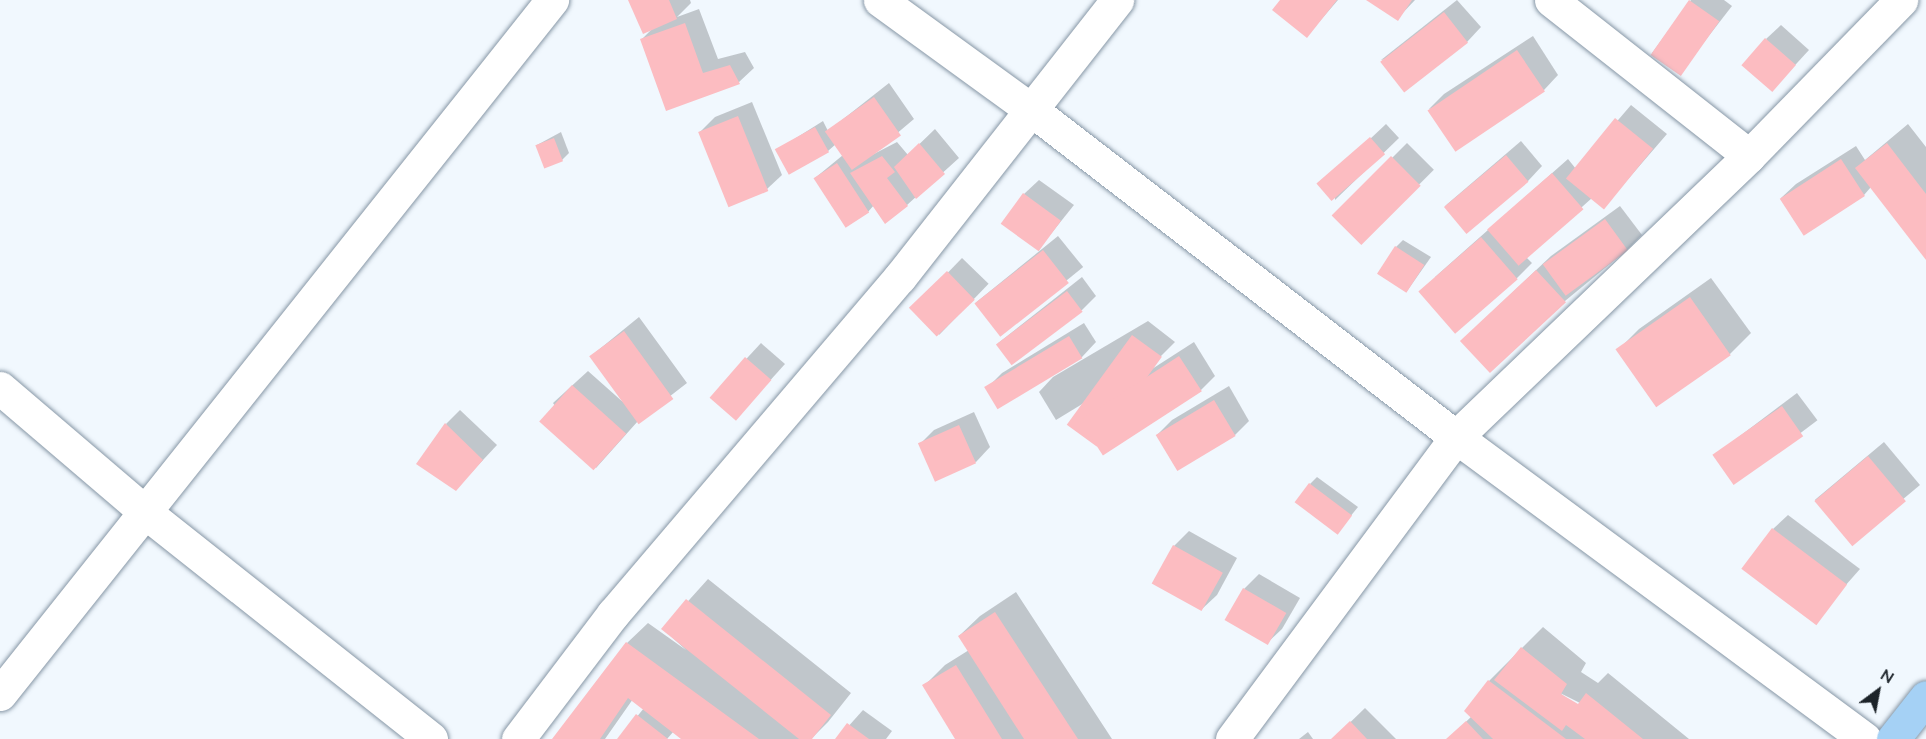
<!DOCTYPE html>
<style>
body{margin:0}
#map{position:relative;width:1926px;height:739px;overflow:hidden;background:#f1f8fe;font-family:Mulish,sans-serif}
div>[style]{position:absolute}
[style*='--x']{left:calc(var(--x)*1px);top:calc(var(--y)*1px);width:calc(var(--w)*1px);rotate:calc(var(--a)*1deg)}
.shadow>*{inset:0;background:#0003;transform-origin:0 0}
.building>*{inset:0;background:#fcbcc1;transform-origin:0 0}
.roads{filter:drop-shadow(0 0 2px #8797a6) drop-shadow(0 0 2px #8797a6)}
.minor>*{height:33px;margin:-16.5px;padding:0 16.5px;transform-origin:16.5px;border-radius:16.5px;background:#fff}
.highway>*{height:33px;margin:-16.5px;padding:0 16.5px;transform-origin:16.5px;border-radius:16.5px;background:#a5d1f5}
span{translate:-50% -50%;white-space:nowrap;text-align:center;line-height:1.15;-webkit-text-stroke:4.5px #f1f8fe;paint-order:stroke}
.north{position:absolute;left:1848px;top:661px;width:60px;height:60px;-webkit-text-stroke:4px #f1f8fe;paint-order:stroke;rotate:32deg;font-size:16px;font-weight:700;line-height:24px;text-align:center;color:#1d242a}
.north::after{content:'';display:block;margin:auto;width:21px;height:27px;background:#1d242a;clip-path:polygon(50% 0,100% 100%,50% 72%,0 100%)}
</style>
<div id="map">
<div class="shadow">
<div style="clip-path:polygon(630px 0,690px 0,691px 3px,677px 17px,699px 9px,718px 59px,745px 52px,754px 68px,739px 82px,667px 109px,641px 40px,653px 28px)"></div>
<div style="clip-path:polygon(1282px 0,1338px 0,1307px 36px)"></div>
<div style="clip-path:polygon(1369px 0,1415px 0,1397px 19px)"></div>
<div style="clip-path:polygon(1457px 0,1481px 27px,1467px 42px,1381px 60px)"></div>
<div style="clip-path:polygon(1691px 0,1724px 0,1732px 6px,1680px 73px,1652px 53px)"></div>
<div style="clip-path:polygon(1781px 25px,1809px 50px,1786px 75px,1766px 39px)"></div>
<div style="clip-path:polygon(1533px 36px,1558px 75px,1544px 90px,1429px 109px,1444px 94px)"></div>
<div style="clip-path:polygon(889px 83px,914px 119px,870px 156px,897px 142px,908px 155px,935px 129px,959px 158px,907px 205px,874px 205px,868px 212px,815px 178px,843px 155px,836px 144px,828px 151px,777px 150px,823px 121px,828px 131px)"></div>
<div style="clip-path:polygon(752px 102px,782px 175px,767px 189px,730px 205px,700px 132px,715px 117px)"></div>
<div style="clip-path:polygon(1631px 105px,1667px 134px,1604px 207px,1592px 198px,1526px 257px,1532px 263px,1517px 278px,1455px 332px,1435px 277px,1568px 159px,1576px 169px)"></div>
<div style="clip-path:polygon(1386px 124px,1399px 138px,1335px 200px,1335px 172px)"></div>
<div style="clip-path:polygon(1908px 124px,1926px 147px,1926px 258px,1871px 187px,1864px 195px,1781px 198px,1796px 184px,1856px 146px,1865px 160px)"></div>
<div style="clip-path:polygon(561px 132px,569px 153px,562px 160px,537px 145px)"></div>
<div style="clip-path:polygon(1521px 141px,1542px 166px,1528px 181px,1445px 206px)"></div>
<div style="left:1407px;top:143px;width:38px;height:103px;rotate:45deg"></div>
<div style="clip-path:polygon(1039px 180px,1074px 205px,1038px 250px,1024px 194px)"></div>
<div style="clip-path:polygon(1620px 206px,1642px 235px,1627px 250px,1565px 301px,1476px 327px,1551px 256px)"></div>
<div style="left:1058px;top:236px;width:40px;height:106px;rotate:51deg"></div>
<div style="clip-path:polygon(1403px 240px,1431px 257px,1407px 291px,1396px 247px)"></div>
<div style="left:962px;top:258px;width:37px;height:71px;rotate:44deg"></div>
<div style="clip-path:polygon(1082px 277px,1096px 296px,1082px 310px,997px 344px)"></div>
<div style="clip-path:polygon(1711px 278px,1751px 333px,1730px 354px,1618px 350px,1639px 329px)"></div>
<div style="clip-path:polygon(639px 317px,687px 383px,638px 421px,596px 468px,553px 403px,588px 371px,624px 403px,591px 356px)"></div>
<div style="clip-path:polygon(1148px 321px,1175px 342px,1161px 356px,1056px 420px,1039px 392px,1053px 377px)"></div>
<div style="clip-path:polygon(1084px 323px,1096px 342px,1082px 357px,999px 407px,987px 388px,1002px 373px)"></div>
<div style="clip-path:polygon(1194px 342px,1215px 376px,1201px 390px,1081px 420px,1096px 405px)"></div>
<div style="clip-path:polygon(761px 343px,785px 364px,749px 404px,711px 397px)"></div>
<div style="clip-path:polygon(1229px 386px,1249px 421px,1235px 435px,1157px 435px,1172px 420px)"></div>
<div style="left:1797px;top:393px;width:34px;height:103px;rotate:53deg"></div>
<div style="clip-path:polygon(460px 410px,497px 445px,470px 474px,446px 424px)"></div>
<div style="clip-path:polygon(974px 412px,990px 447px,976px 462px,919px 445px,934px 430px)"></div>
<div style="left:1884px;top:442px;width:56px;height:90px;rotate:50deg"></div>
<div style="clip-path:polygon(1317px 477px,1358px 507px,1337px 533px,1310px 484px)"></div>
<div style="clip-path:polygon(1788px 515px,1860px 569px,1815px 620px,1773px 529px)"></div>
<div style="clip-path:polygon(1189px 531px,1237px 558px,1217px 595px,1202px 609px,1174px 546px)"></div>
<div style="clip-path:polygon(1259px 574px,1300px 598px,1282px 629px,1267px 643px,1244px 589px)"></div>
<div style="clip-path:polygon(708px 579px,851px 693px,828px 722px,811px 739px,684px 739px,674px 731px,667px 739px,619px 739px,644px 708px,633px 699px,605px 739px,554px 739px,627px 643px,648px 623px,686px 650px,663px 629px)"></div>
<div style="clip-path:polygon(1016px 592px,1112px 739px,957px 739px,924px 686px,945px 665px,969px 650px,959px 636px,980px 616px)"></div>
<div style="clip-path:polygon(evenodd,1543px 627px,1586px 663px,1581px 672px,1598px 683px,1608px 673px,1689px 739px,1448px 739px,1472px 716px,1489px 681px,1543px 627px,1560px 693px,1586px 706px,1584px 709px,1566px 698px,1560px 693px)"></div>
<div style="clip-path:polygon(1365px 708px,1396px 739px,1333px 739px)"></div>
<div style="clip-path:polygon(863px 710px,892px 731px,886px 739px,837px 739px)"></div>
<div style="clip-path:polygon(1308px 732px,1313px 739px,1299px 739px)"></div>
</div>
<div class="building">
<div style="clip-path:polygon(628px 0,669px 0,677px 19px,643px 34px)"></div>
<div style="clip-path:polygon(1280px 0,1337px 0,1307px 38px,1272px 10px)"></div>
<div style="clip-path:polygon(1366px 0,1412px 0,1398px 21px)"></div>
<div style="left:1689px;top:0;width:37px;height:67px;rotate:35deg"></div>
<div style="left:1444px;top:12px;width:39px;height:81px;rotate:52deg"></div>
<div style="clip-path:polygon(685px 23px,703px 73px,730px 65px,740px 84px,666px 111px,640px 39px)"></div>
<div style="left:1765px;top:38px;width:41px;height:36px;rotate:41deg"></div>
<div style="left:1517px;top:50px;width:50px;height:108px;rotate:56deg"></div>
<div style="left:874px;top:97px;width:47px;height:60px;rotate:55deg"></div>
<div style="left:738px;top:116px;width:81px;height:43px;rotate:68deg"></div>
<div style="left:1615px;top:118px;width:49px;height:78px;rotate:39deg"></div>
<div style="left:815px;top:127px;width:29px;height:46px;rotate:61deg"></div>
<div style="left:1370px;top:137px;width:23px;height:71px;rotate:49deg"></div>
<div style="left:554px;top:138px;width:25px;height:20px;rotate:69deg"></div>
<div style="clip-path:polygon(919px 143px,945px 174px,916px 199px,894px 167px)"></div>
<div style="clip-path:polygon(1887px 143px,1926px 194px,1926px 260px,1855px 168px)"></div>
<div style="left:1506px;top:155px;width:35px;height:81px;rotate:50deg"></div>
<div style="clip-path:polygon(882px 156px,895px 172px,887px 178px,908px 206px,885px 224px,850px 173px)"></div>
<div style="left:1391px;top:156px;width:42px;height:84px;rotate:45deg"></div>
<div style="left:1841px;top:159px;width:44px;height:73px;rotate:57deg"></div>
<div style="left:837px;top:163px;width:59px;height:28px;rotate:57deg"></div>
<div style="left:1552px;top:173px;width:48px;height:86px;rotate:49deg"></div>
<div style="left:1023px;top:193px;width:47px;height:38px;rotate:36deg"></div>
<div style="left:1605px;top:219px;width:39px;height:77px;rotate:54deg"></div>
<div style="left:1481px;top:237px;width:56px;height:83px;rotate:49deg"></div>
<div style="left:1395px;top:246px;width:35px;height:33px;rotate:33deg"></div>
<div style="left:1043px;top:250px;width:42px;height:87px;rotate:52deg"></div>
<div style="left:1536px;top:270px;width:44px;height:104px;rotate:47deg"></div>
<div style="left:947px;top:271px;width:40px;height:53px;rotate:46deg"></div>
<div style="left:1067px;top:291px;width:26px;height:89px;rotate:53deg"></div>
<div style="left:1690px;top:297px;width:71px;height:91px;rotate:55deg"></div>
<div style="left:624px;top:331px;width:84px;height:43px;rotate:54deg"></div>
<div style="left:1132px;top:335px;width:37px;height:111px;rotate:36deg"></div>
<div style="left:1069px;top:336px;width:26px;height:99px;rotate:59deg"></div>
<div style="left:1179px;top:356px;width:42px;height:118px;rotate:57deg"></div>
<div style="left:745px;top:357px;width:35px;height:54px;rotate:41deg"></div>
<div style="left:572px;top:385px;width:73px;height:49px;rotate:42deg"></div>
<div style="left:1214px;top:400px;width:42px;height:68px;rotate:59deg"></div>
<div style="left:1782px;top:406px;width:37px;height:85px;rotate:55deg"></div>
<div style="clip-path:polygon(445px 423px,483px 460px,456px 491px,416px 464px)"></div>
<div style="left:959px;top:425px;width:42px;height:45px;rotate:66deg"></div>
<div style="left:1868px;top:456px;width:59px;height:70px;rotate:50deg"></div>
<div style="left:1309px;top:483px;width:54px;height:24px;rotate:37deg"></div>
<div style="left:1772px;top:528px;width:94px;height:51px;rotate:37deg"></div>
<div style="left:1173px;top:545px;width:57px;height:44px;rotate:29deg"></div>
<div style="left:1243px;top:588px;width:50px;height:37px;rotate:30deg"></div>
<div style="clip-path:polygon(686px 599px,831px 715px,812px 739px,799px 739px,661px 629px)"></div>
<div style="clip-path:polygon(995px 612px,1078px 739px,1024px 739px,958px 636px)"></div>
<div style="clip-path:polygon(626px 642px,759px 739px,681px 739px,628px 698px,600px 739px,552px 739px)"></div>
<div style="clip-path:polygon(1521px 647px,1567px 684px,1561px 694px,1578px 704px,1586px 693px,1643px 739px,1585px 739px,1566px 725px,1562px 731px,1494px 680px)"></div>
<div style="clip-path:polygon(956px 665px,1002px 739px,955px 739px,922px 685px)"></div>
<div style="clip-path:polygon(1488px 680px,1566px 739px,1493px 739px,1464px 711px)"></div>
<div style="clip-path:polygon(636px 714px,668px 739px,617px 739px)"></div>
<div style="clip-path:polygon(1350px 721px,1367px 739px,1331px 739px)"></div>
<div style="clip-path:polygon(1466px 721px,1483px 739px,1446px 739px)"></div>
<div style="clip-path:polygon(847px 723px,869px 739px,835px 739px)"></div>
</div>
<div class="roads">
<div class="minor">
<div style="--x:880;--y:0;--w:189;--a:36"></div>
<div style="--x:1033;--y:111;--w:534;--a:37.62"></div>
<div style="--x:1456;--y:437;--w:508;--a:36.44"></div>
<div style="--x:1551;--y:0;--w:252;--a:38.2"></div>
<div style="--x:0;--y:388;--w:191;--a:40.5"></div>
<div style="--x:145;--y:512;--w:365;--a:38.4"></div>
<div style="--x:0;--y:694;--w:887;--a:-51.5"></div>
<div style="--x:518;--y:739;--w:157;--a:-52.8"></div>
<div style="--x:613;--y:614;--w:443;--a:-49.6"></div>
<div style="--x:900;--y:277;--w:352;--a:-51.9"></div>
<div style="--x:1232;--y:739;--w:376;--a:-53.4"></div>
<div style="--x:1456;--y:437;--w:406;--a:-43.8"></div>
<div style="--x:1749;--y:156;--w:218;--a:-45.7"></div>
</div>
<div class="highway">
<div style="--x:1893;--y:739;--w:53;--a:-51.8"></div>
</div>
</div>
<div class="north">N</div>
</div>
